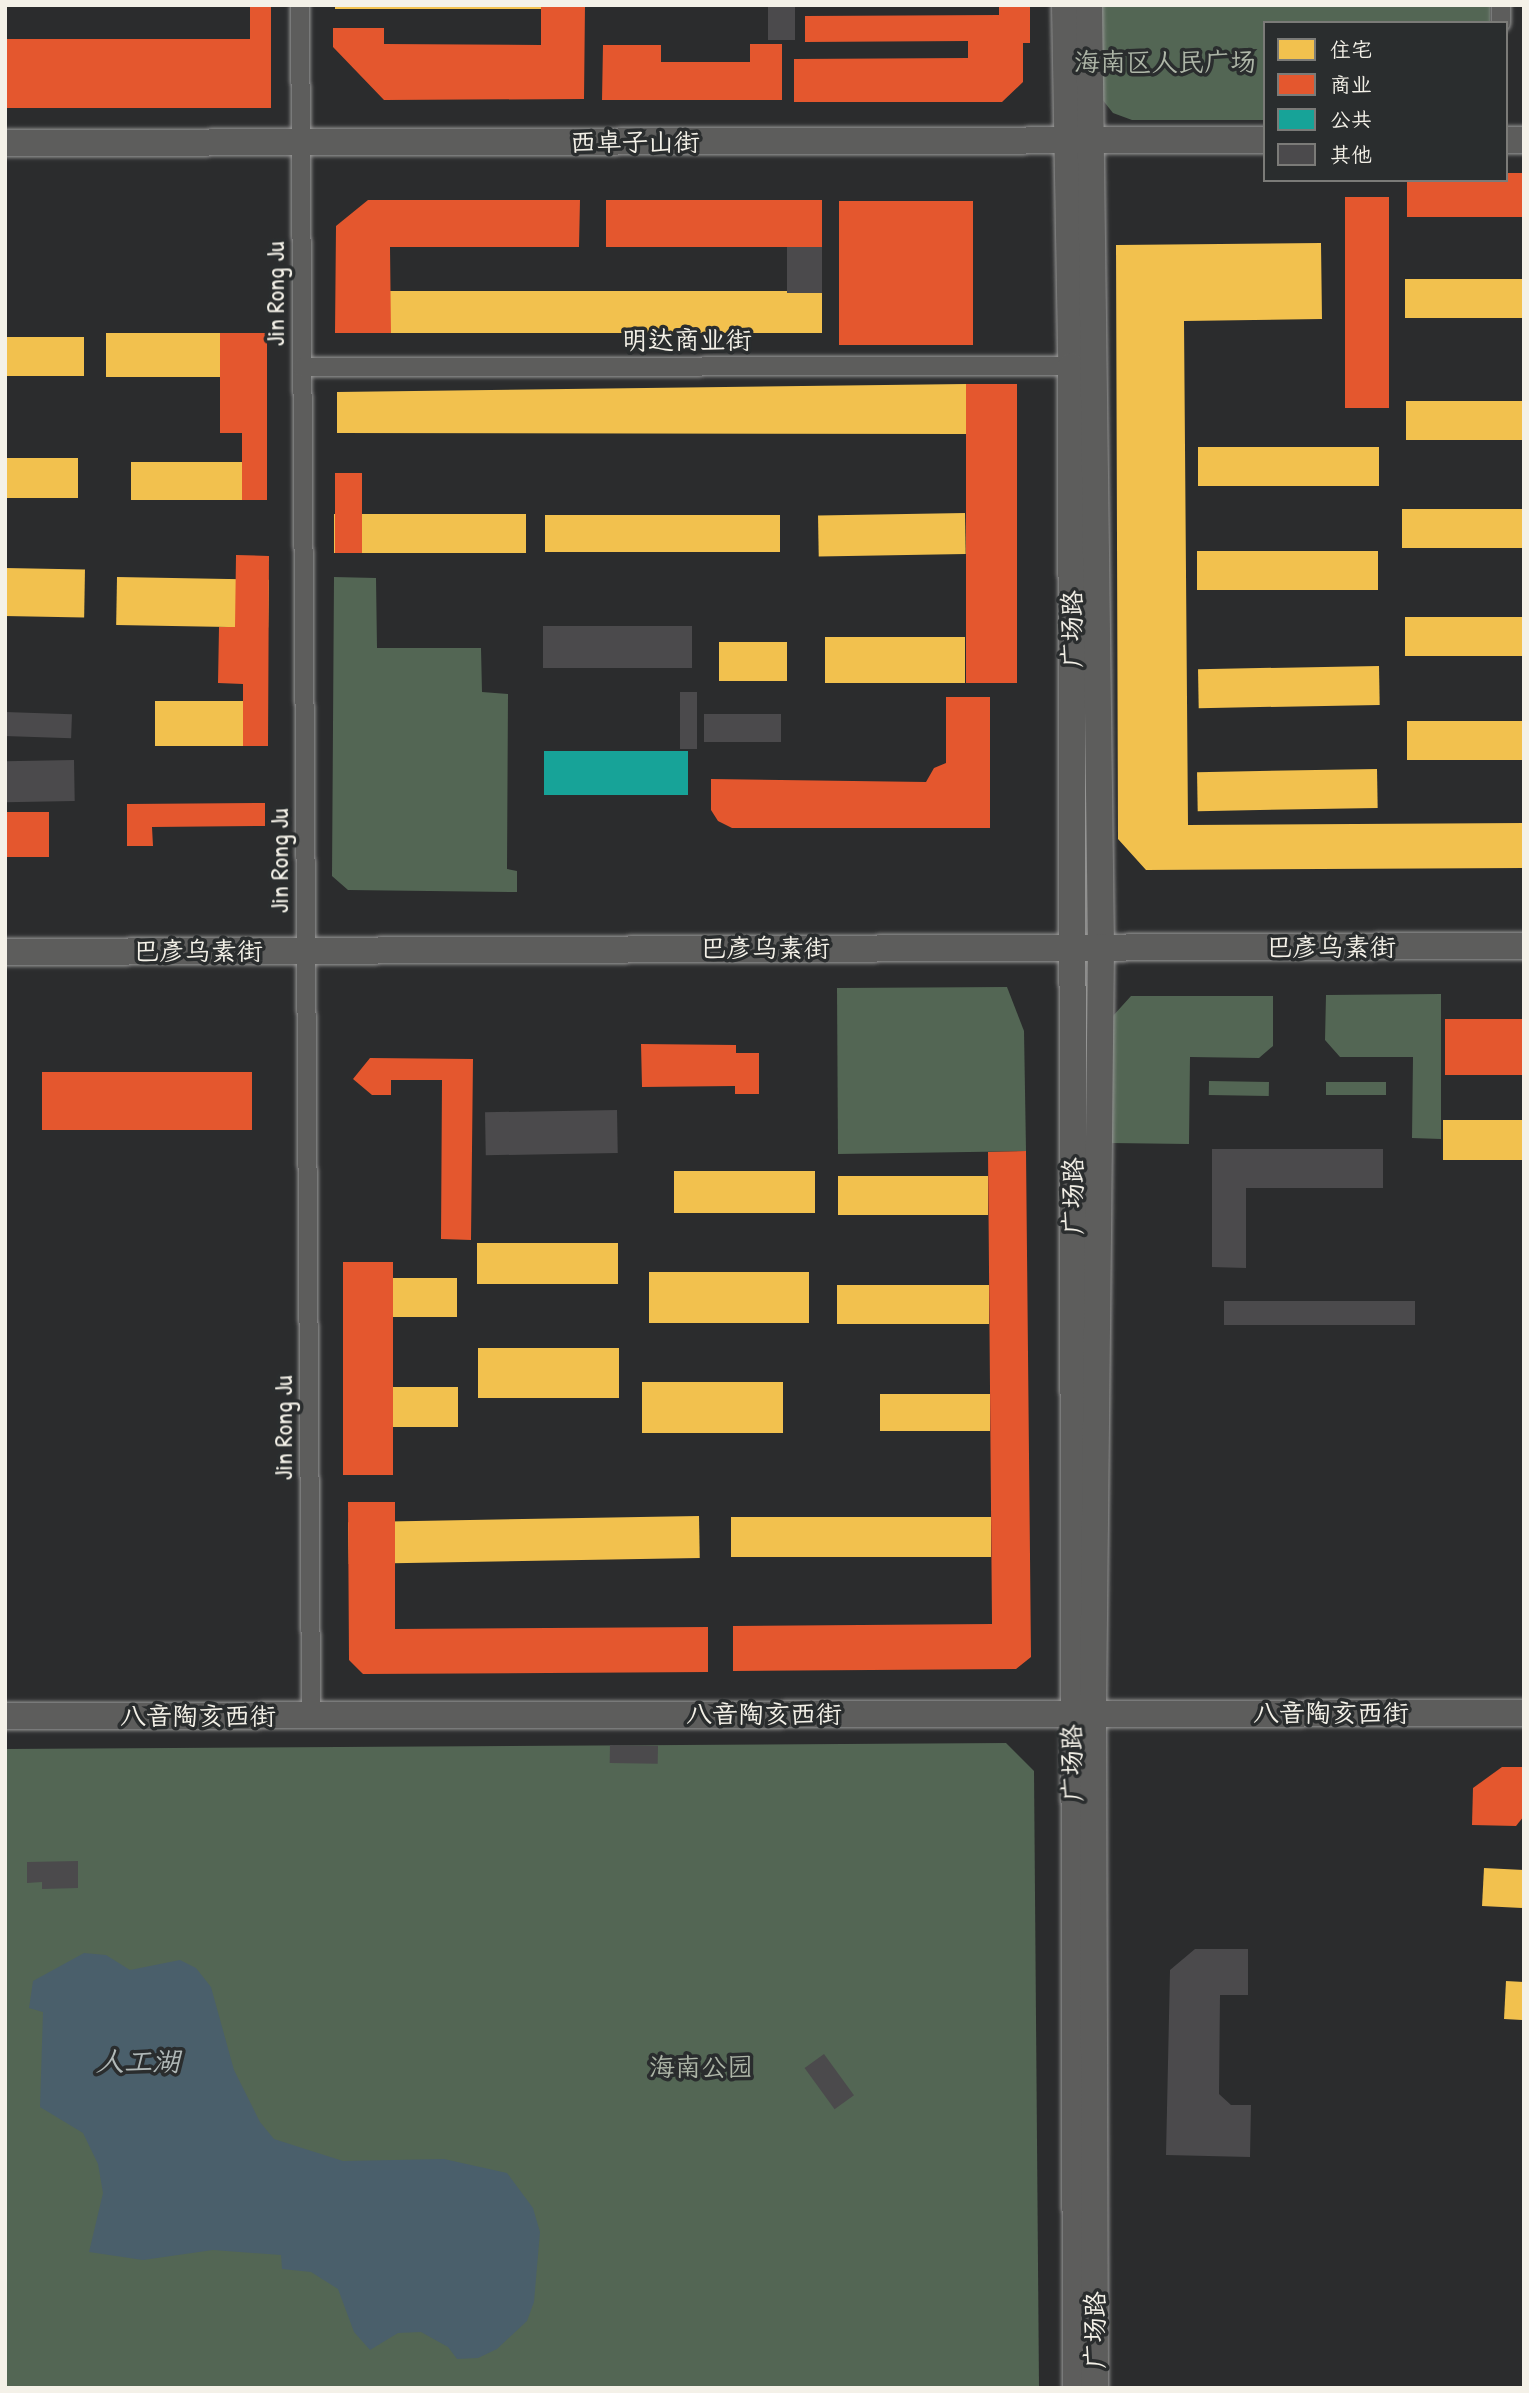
<!DOCTYPE html>
<meta charset="utf-8">
<style>
body{margin:0}
#map{position:relative;width:1529px;height:2393px;overflow:hidden;background:#2b2c2d;font-family:"Patrick Hand","LXGW WenKai TC",sans-serif}
div>[style]{position:absolute}
[style*='--x']{left:calc(var(--x)*1px);top:calc(var(--y)*1px);width:calc(var(--w)*1px);rotate:calc(var(--a)*1deg)}
.green>*{inset:0;background:#536654;transform-origin:0 0}
.water>*{inset:0;background:#4a5f6b}
.homes>*{inset:0;background:#f2c14e;transform-origin:0 0}
.shops>*{inset:0;background:#e4572e;transform-origin:0 0}
.public>*{inset:0;background:#17a398;transform-origin:0 0}
.building>*{inset:0;background:#4b4a4c;transform-origin:0 0}
.roads{filter:drop-shadow(0 0 2px #979796) drop-shadow(0 0 2px #979796)}
.street>*{height:18px;margin:-9px;padding:0 9px;transform-origin:9px;border-radius:9px;background:#5d5d5c}
.secondary>*{height:26px;margin:-13px;padding:0 13px;transform-origin:13px;border-radius:13px;background:#5d5d5c}
span{translate:-50% -50%;white-space:nowrap;text-align:center;line-height:1.15;-webkit-text-stroke:7px #2a2d2e;paint-order:stroke}
.park-label{font-size:26px;color:#aeb6a8}
.street-label{font-size:26px;color:#f4f1e8}
.water-label{font-size:28px;color:#b1b9b8;font-style:italic}
.frame{position:absolute;inset:0;border:7px solid #f4f1e8;pointer-events:none}
.legend{position:absolute;left:1263px;top:21px;width:245px;height:161px;box-sizing:border-box;background:#2a2d2e;border:2px solid #7b7b78;margin:0;padding:9px 12px;list-style:none;font-size:21px;color:#f4f1e8}
.legend li{display:flex;align-items:center;gap:14px;height:35px}
.legend b{width:35px;border:2px solid #7b7b78}
</style>
<div id="map">
<div class="green">
<div style="clip-path:polygon(1095px 5px,1490px 5px,1490px 23px,1265px 23px,1265px 120px,1132px 120px,1113px 113px,1094px 89px)"></div>
<div style="clip-path:polygon(334px 577px,376px 578px,377px 648px,481px 648px,482px 692px,508px 694px,507px 869px,517px 871px,517px 892px,348px 890px,332px 876px)"></div>
<div style="clip-path:polygon(1007px 987px,1024px 1031px,1026px 1151px,838px 1154px,837px 988px)"></div>
<div style="clip-path:polygon(1441px 994px,1441px 1139px,1412px 1138px,1413px 1057px,1340px 1057px,1325px 1040px,1326px 995px)"></div>
<div style="clip-path:polygon(1131px 996px,1273px 996px,1273px 1046px,1259px 1058px,1190px 1057px,1189px 1144px,1110px 1143px,1112px 1017px)"></div>
<div style="left:1209px;top:1081px;width:60px;height:14px;rotate:1deg"></div>
<div style="left:1326px;top:1082px;width:60px;height:13px"></div>
<div style="clip-path:polygon(1006px 1743px,1034px 1771px,1039px 2388px,5px 2388px,5px 1749px)"></div>
</div>
<div class="water">
<div style="clip-path:polygon(84px 1953px,106px 1955px,130px 1970px,180px 1960px,196px 1968px,211px 1987px,234px 2070px,260px 2122px,274px 2139px,343px 2161px,444px 2159px,507px 2173px,533px 2208px,540px 2232px,534px 2302px,527px 2321px,497px 2349px,478px 2358px,457px 2359px,448px 2347px,421px 2332px,398px 2333px,370px 2350px,354px 2332px,338px 2289px,311px 2272px,282px 2269px,281px 2255px,213px 2250px,143px 2260px,89px 2252px,103px 2193px,98px 2164px,83px 2133px,40px 2107px,43px 2012px,29px 2008px,33px 1981px)"></div>
</div>
<div class="homes">
<div style="left:335px;top:5px;width:206px;height:4px"></div>
<div style="clip-path:polygon(1321px 243px,1322px 319px,1184px 321px,1188px 825px,1524px 823px,1524px 868px,1146px 870px,1118px 839px,1116px 245px)"></div>
<div style="left:1524px;top:279px;width:39px;height:119px;rotate:90deg"></div>
<div style="left:336px;top:291px;width:486px;height:42px"></div>
<div style="left:106px;top:333px;width:161px;height:44px"></div>
<div style="left:5px;top:337px;width:79px;height:39px"></div>
<div style="clip-path:polygon(966px 384px,966px 434px,337px 433px,337px 392px)"></div>
<div style="left:1406px;top:401px;width:118px;height:39px"></div>
<div style="left:1379px;top:447px;width:39px;height:181px;rotate:90deg"></div>
<div style="left:5px;top:458px;width:73px;height:40px"></div>
<div style="left:131px;top:462px;width:136px;height:38px"></div>
<div style="left:1524px;top:509px;width:39px;height:122px;rotate:90deg"></div>
<div style="left:965px;top:513px;width:41px;height:147px;rotate:89deg"></div>
<div style="left:334px;top:514px;width:192px;height:39px"></div>
<div style="left:780px;top:515px;width:37px;height:235px;rotate:90deg"></div>
<div style="left:1197px;top:551px;width:181px;height:39px"></div>
<div style="left:5px;top:568px;width:80px;height:48px;rotate:1deg"></div>
<div style="left:117px;top:577px;width:152px;height:48px;rotate:1deg"></div>
<div style="left:1524px;top:617px;width:39px;height:119px;rotate:90deg"></div>
<div style="left:965px;top:637px;width:46px;height:140px;rotate:90deg"></div>
<div style="left:719px;top:642px;width:68px;height:39px"></div>
<div style="left:1379px;top:666px;width:39px;height:181px;rotate:89deg"></div>
<div style="left:155px;top:701px;width:112px;height:45px"></div>
<div style="left:1524px;top:721px;width:39px;height:117px;rotate:90deg"></div>
<div style="left:1377px;top:769px;width:39px;height:180px;rotate:89deg"></div>
<div style="left:1524px;top:1120px;width:40px;height:81px;rotate:90deg"></div>
<div style="left:674px;top:1171px;width:141px;height:42px"></div>
<div style="left:988px;top:1176px;width:39px;height:150px;rotate:90deg"></div>
<div style="left:477px;top:1243px;width:141px;height:41px"></div>
<div style="left:649px;top:1272px;width:160px;height:51px"></div>
<div style="left:457px;top:1278px;width:39px;height:114px;rotate:90deg"></div>
<div style="left:837px;top:1285px;width:152px;height:39px"></div>
<div style="left:478px;top:1348px;width:141px;height:50px"></div>
<div style="left:642px;top:1382px;width:141px;height:51px"></div>
<div style="left:458px;top:1387px;width:40px;height:113px;rotate:90deg"></div>
<div style="left:880px;top:1394px;width:110px;height:37px"></div>
<div style="left:699px;top:1516px;width:42px;height:351px;rotate:89deg"></div>
<div style="left:991px;top:1517px;width:40px;height:260px;rotate:90deg"></div>
<div style="left:1484px;top:1868px;width:40px;height:38px;rotate:3deg"></div>
<div style="left:1506px;top:1981px;width:18px;height:38px;rotate:3deg"></div>
</div>
<div class="shops">
<div style="clip-path:polygon(250px 5px,271px 5px,271px 108px,5px 108px,5px 39px,250px 39px)"></div>
<div style="clip-path:polygon(541px 5px,585px 5px,584px 99px,384px 100px,333px 47px,333px 28px,384px 28px,384px 44px,541px 45px)"></div>
<div style="clip-path:polygon(999px 5px,1030px 5px,1030px 43px,1023px 43px,1023px 82px,1002px 102px,794px 102px,794px 59px,968px 58px,968px 41px,805px 42px,805px 16px,999px 15px)"></div>
<div style="clip-path:polygon(750px 44px,782px 44px,782px 100px,602px 100px,603px 45px,661px 45px,661px 62px,750px 62px)"></div>
<div style="clip-path:polygon(1506px 173px,1524px 173px,1524px 217px,1407px 217px,1407px 180px,1506px 180px)"></div>
<div style="left:1345px;top:197px;width:44px;height:211px"></div>
<div style="clip-path:polygon(368px 200px,580px 200px,579px 247px,390px 247px,391px 333px,335px 333px,336px 226px)"></div>
<div style="left:606px;top:200px;width:216px;height:47px"></div>
<div style="left:839px;top:201px;width:134px;height:144px"></div>
<div style="clip-path:polygon(220px 333px,267px 333px,267px 500px,242px 500px,242px 433px,220px 433px)"></div>
<div style="left:966px;top:384px;width:51px;height:299px"></div>
<div style="left:335px;top:473px;width:27px;height:80px"></div>
<div style="clip-path:polygon(236px 555px,269px 556px,268px 746px,243px 746px,243px 684px,218px 683px,219px 627px,235px 627px)"></div>
<div style="clip-path:polygon(946px 697px,990px 697px,990px 828px,732px 828px,718px 821px,711px 810px,711px 779px,926px 782px,934px 768px,946px 763px)"></div>
<div style="clip-path:polygon(265px 803px,265px 826px,152px 827px,153px 846px,127px 846px,127px 804px)"></div>
<div style="left:5px;top:812px;width:44px;height:45px"></div>
<div style="left:1445px;top:1019px;width:79px;height:56px"></div>
<div style="clip-path:polygon(641px 1044px,736px 1045px,736px 1053px,759px 1053px,759px 1094px,735px 1094px,735px 1086px,642px 1087px)"></div>
<div style="clip-path:polygon(370px 1058px,473px 1059px,471px 1240px,441px 1239px,442px 1080px,391px 1080px,391px 1095px,372px 1095px,353px 1079px)"></div>
<div style="left:42px;top:1072px;width:210px;height:58px"></div>
<div style="clip-path:polygon(1026px 1151px,1031px 1657px,1016px 1669px,733px 1671px,733px 1626px,992px 1624px,988px 1152px)"></div>
<div style="left:343px;top:1262px;width:50px;height:213px"></div>
<div style="clip-path:polygon(348px 1502px,395px 1502px,395px 1629px,708px 1627px,708px 1672px,363px 1674px,349px 1660px)"></div>
<div style="clip-path:polygon(1502px 1767px,1524px 1767px,1524px 1816px,1516px 1826px,1472px 1825px,1473px 1788px)"></div>
</div>
<div class="public">
<div style="left:688px;top:751px;width:44px;height:144px;rotate:90deg"></div>
</div>
<div class="building">
<div style="left:768px;top:5px;width:27px;height:35px"></div>
<div style="left:787px;top:247px;width:35px;height:46px"></div>
<div style="left:543px;top:626px;width:149px;height:42px"></div>
<div style="left:680px;top:692px;width:17px;height:57px"></div>
<div style="left:5px;top:712px;width:67px;height:24px;rotate:2deg"></div>
<div style="left:704px;top:714px;width:77px;height:28px"></div>
<div style="left:74px;top:760px;width:41px;height:69px;rotate:89deg"></div>
<div style="left:617px;top:1110px;width:43px;height:132px;rotate:89deg"></div>
<div style="clip-path:polygon(1212px 1149px,1383px 1149px,1383px 1188px,1246px 1188px,1246px 1268px,1212px 1267px)"></div>
<div style="left:1415px;top:1301px;width:24px;height:191px;rotate:90deg"></div>
<div style="left:610px;top:1745px;width:48px;height:18px;rotate:1deg"></div>
<div style="clip-path:polygon(78px 1861px,78px 1888px,42px 1889px,42px 1882px,27px 1883px,27px 1862px)"></div>
<div style="clip-path:polygon(1195px 1949px,1248px 1949px,1248px 1995px,1220px 1995px,1219px 2094px,1231px 2105px,1251px 2105px,1250px 2157px,1166px 2155px,1170px 1970px)"></div>
<div style="left:824px;top:2054px;width:51px;height:24px;rotate:54deg"></div>
</div>
<div class="roads">
<div class="street">
<div style="--x:300;--y:5;--w:1710;--a:89.63"></div>
<div style="--x:1501;--y:23;--w:18;--a:-90"></div>
<div style="--x:302;--y:367;--w:769;--a:-0.07"></div>
</div>
<div class="secondary">
<div style="--x:1065;--y:5;--w:361;--a:89"></div>
<div style="--x:1071;--y:366;--w:2022;--a:89.86"></div>
<div style="--x:1089;--y:5;--w:942;--a:89.27"></div>
<div style="--x:1101;--y:947;--w:767;--a:90.6"></div>
<div style="--x:1093;--y:1714;--w:674;--a:89.83"></div>
<div style="--x:1506;--y:140;--w:18;--a:0"></div>
<div style="--x:5;--y:143;--w:1260;--a:-0.14"></div>
<div style="--x:5;--y:952;--w:1519;--a:-0.23"></div>
<div style="--x:5;--y:1716;--w:1519;--a:-0.11"></div>
</div>
</div>
<div class="park-label">
<span style="left:1165px;top:62px">海南区人民广场</span>
<span style="left:701px;top:2067px">海南公园</span>
</div>
<div class="street-label">
<span style="left:635px;top:142px">西卓子山街</span>
<span style="left:275px;top:294px;rotate:-90deg">Jin Rong Ju</span>
<span style="left:687px;top:340px">明达商业街</span>
<span style="left:1072px;top:629px;rotate:-90deg">广场路</span>
<span style="left:279px;top:861px;rotate:-90deg">Jin Rong Ju</span>
<span style="left:1331px;top:947px">巴彦乌素街</span>
<span style="left:765px;top:948px">巴彦乌素街</span>
<span style="left:198px;top:951px">巴彦乌素街</span>
<span style="left:1073px;top:1196px;rotate:-90deg">广场路</span>
<span style="left:283px;top:1428px;rotate:-90deg">Jin Rong Ju</span>
<span style="left:1331px;top:1713px">八音陶亥西街</span>
<span style="left:764px;top:1714px">八音陶亥西街</span>
<span style="left:198px;top:1716px">八音陶亥西街</span>
<span style="left:1072px;top:1763px;rotate:-91deg">广场路</span>
<span style="left:1095px;top:2330px;rotate:-90deg">广场路</span>
</div>
<div class="water-label">
<span style="left:138px;top:2061px">人工湖</span>
</div>
<div class="frame"></div>
<ul class="legend">
<li><b style="height:19px;background:#f2c14e"></b>住宅</li>
<li><b style="height:19px;background:#e4572e"></b>商业</li>
<li><b style="height:19px;background:#17a398"></b>公共</li>
<li><b style="height:19px;background:#4b4a4c"></b>其他</li>
</ul>
</div>
